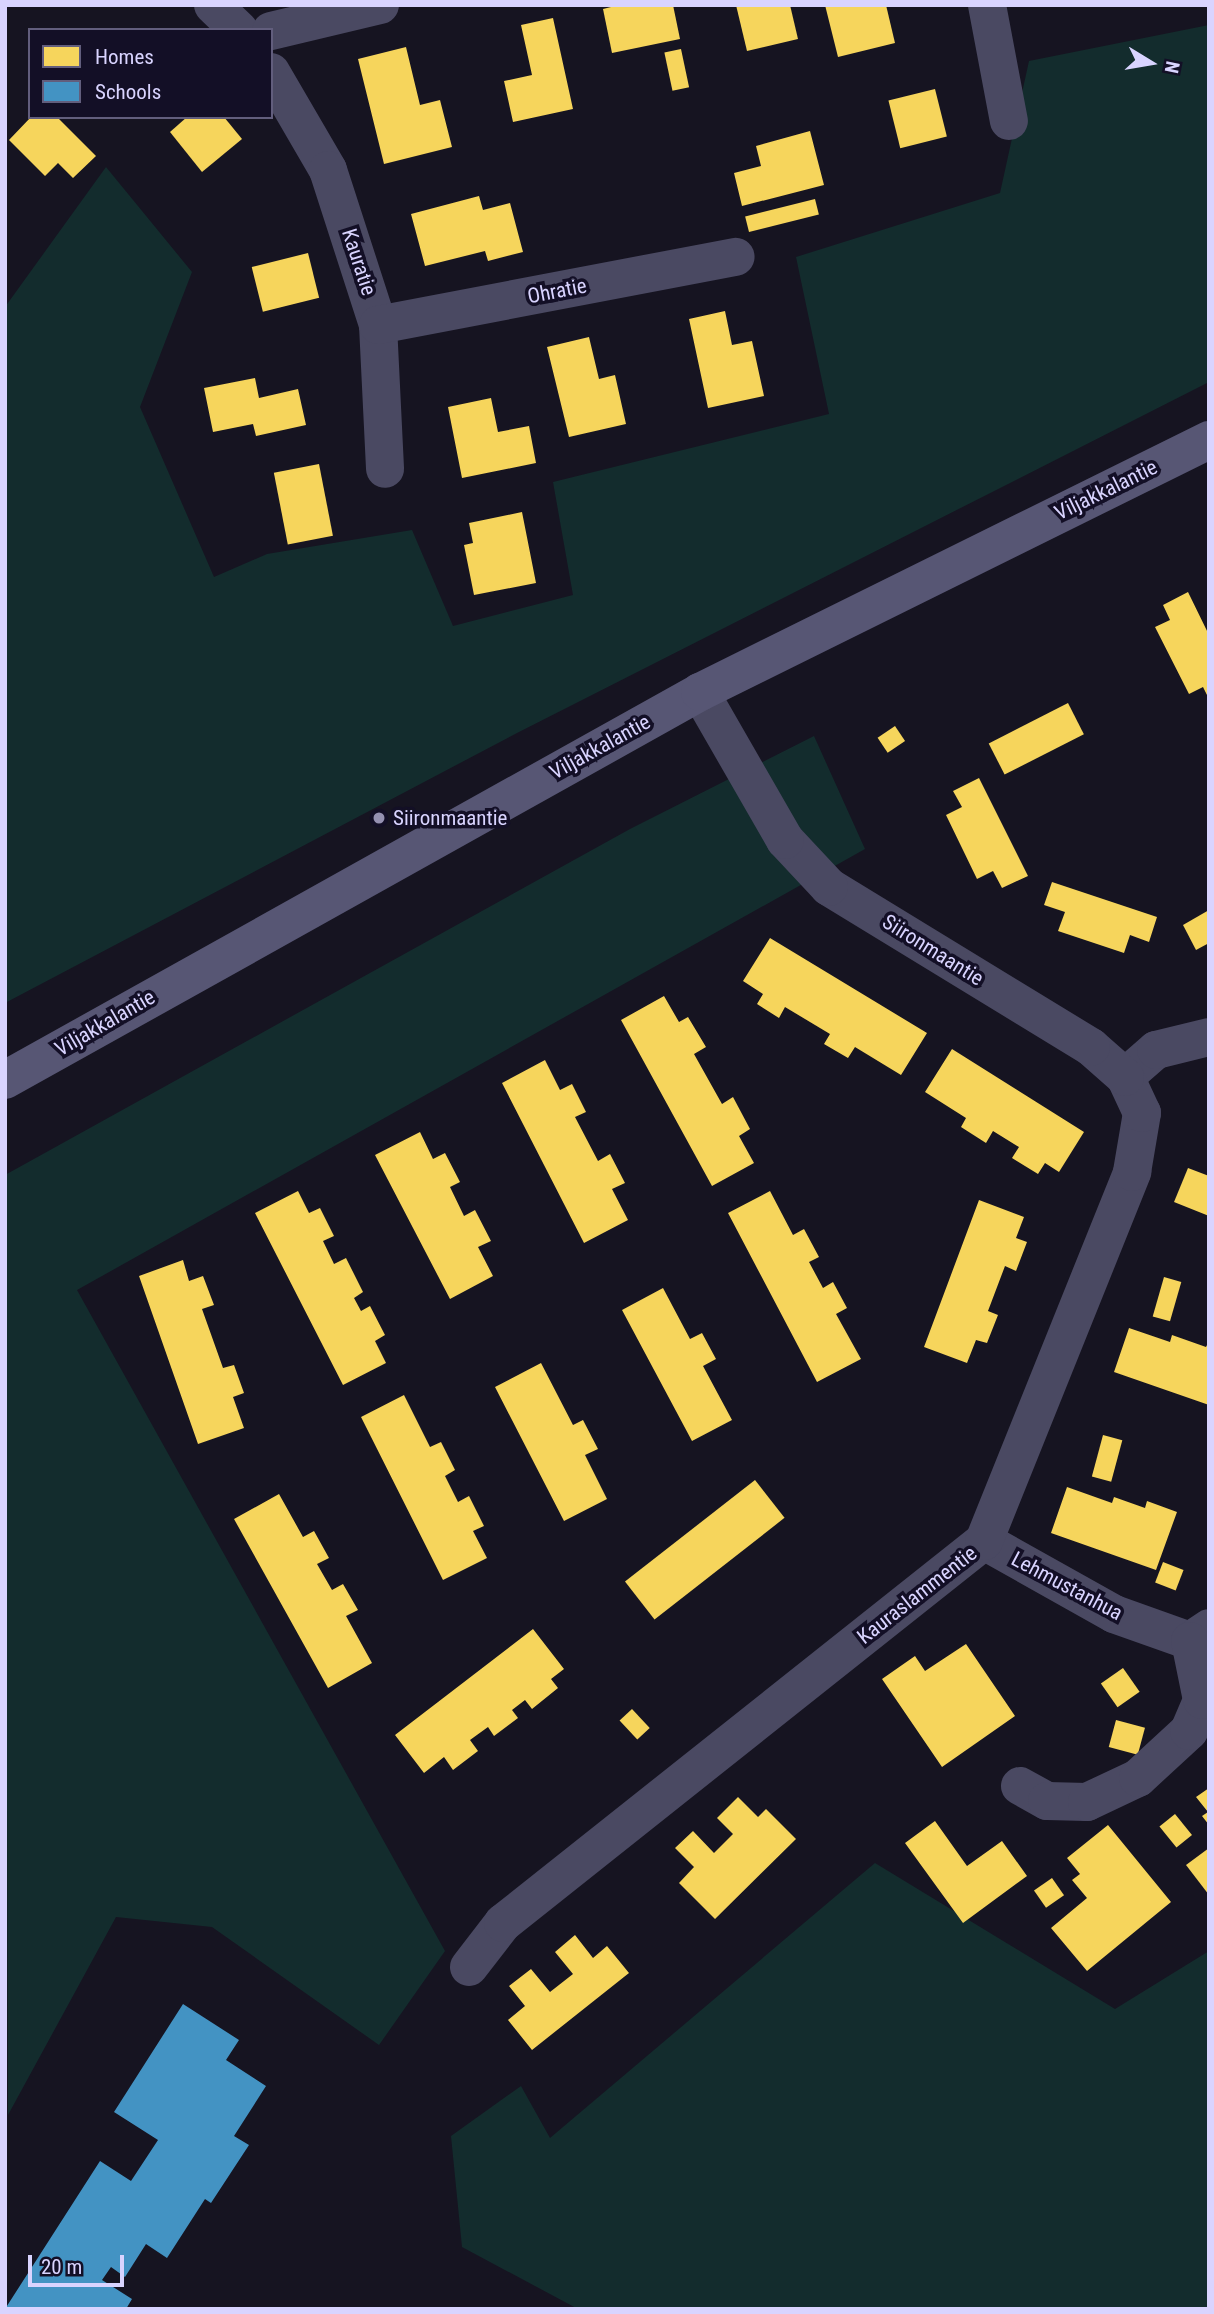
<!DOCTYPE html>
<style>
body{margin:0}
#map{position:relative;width:1214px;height:2314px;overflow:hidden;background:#161421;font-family:"Roboto Condensed",sans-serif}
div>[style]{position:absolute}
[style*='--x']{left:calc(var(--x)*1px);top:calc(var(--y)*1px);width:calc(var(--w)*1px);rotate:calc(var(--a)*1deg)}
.green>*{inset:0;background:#132c2d}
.homes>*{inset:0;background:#f6d55c;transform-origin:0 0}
.schools>*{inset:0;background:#4393c3}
.minor>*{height:38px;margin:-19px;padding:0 19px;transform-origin:19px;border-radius:19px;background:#4a4962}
.secondary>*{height:38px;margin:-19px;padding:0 19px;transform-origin:19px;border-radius:19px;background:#575674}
.dots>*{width:19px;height:19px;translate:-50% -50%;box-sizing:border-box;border:4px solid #130f26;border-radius:50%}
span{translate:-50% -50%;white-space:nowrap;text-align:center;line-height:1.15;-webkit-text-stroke:7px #130f26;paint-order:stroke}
.street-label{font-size:21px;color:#d9d4ff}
.poi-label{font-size:21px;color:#d9d4ff}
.left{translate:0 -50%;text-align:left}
.frame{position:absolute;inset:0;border:7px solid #d9d4ff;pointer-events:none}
.legend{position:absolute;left:28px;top:28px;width:245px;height:91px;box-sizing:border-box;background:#130f26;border:2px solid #625e7d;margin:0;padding:9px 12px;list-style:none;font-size:21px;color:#d9d4ff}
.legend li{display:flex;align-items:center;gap:14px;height:35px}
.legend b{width:35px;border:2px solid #625e7d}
.north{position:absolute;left:1116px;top:28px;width:70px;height:70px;-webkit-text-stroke:5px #130f26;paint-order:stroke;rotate:101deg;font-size:19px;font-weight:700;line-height:28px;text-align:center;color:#d9d4ff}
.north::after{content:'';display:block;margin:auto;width:24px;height:32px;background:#d9d4ff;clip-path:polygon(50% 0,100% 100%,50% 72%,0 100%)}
.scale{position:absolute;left:28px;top:2255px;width:96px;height:32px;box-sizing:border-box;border:4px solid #d9d4ff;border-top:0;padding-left:9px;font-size:21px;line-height:24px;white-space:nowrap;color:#d9d4ff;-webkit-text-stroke:5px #130f26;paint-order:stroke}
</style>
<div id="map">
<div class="green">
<div style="clip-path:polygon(1209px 25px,1209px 382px,517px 733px,5px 1003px,5px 307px,106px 167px,192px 272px,140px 407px,214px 577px,267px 554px,412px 530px,453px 626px,573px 595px,553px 482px,829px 414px,796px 257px,1000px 193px,1029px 61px)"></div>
<div style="clip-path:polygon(814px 736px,865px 849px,77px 1290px,445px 1951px,379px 2045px,212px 1927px,116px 1917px,8px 2115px,5px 1175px,630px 829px)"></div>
<div style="clip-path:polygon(875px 1863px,1115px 2009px,1209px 1951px,1209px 2309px,578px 2309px,462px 2247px,451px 2136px,521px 2086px,550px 2138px)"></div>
</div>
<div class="homes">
<div style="clip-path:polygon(619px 5px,673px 5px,680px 39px,612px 53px,603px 9px)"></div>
<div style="clip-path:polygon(736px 5px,790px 5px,798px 39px,747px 51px)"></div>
<div style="clip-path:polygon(825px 5px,886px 5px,895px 43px,838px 57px)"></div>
<div style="clip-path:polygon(553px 18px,573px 109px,513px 122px,504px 81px,532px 75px,521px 25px)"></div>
<div style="clip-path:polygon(406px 47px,420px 105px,440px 100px,452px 147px,384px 164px,358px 59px)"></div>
<div style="left:681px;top:49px;width:39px;height:17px;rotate:78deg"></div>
<div style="left:935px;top:89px;width:49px;height:48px;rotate:76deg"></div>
<div style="clip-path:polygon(31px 117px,57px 117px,96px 156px,73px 178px,58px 163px,45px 176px,9px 140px)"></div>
<div style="clip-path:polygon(187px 117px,224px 117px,242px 139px,202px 172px,170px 132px)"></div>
<div style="clip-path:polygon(810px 131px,824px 185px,742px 206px,734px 173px,761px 166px,756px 146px)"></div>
<div style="clip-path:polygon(479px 196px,483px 210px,510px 203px,523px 252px,488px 261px,485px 251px,425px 266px,411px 214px)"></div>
<div style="left:815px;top:199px;width:16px;height:72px;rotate:76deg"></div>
<div style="left:308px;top:253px;width:46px;height:58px;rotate:76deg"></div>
<div style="clip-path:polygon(725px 311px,732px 345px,752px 341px,764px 396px,708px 408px,689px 319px)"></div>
<div style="clip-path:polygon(589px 337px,599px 379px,615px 375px,626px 424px,569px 437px,547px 347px)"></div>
<div style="clip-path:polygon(255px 378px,259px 398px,298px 389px,306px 425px,256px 436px,253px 424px,213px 432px,204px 388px)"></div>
<div style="clip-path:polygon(491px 398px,498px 432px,529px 426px,536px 463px,462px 478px,448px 407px)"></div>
<div style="left:319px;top:464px;width:73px;height:46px;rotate:79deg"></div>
<div style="clip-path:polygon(522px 512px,536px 583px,474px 595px,464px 545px,473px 543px,469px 523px)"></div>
<div style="clip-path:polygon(1188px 592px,1209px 635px,1209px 699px,1203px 687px,1189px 694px,1155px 627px,1170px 620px,1163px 605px)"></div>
<div style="left:1068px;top:703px;width:35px;height:89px;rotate:63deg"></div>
<div style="left:895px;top:726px;width:18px;height:21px;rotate:56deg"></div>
<div style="clip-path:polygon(979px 778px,1028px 876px,1002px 888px,993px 871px,977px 879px,946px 815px,962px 807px,953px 791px)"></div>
<div style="clip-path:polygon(1052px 882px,1157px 917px,1149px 942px,1130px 935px,1124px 953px,1058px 931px,1065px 912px,1044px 905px)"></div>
<div style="clip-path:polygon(1209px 910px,1209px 943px,1196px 950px,1183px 925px)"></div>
<div style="clip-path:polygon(770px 938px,927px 1033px,901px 1075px,855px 1047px,848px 1058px,824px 1044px,830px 1034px,785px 1007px,779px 1018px,757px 1004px,763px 994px,743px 981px)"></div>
<div style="clip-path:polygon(664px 996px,679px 1022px,688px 1017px,706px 1047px,694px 1054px,722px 1104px,733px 1097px,750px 1129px,739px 1136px,754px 1163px,712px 1186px,621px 1020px)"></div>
<div style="clip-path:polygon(952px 1049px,1084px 1132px,1059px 1172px,1045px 1163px,1038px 1174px,1012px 1158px,1019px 1147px,993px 1131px,986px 1143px,961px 1127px,966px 1118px,925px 1092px)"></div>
<div style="clip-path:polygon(545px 1060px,560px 1090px,572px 1084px,586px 1112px,575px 1117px,598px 1161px,610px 1154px,625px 1183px,612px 1189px,628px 1220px,584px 1243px,502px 1083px)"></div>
<div style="clip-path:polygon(420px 1132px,433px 1159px,445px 1153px,460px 1182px,450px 1187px,464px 1216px,475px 1210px,491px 1241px,478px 1247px,493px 1276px,450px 1299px,375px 1155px)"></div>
<div style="clip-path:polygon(1188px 1168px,1209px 1176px,1209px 1216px,1174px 1202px)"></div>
<div style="clip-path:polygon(298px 1191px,309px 1213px,320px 1208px,334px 1236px,323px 1241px,334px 1264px,346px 1258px,363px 1292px,354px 1298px,361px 1311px,370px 1306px,385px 1335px,375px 1341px,386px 1363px,343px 1385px,255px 1213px)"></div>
<div style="clip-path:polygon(770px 1191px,793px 1235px,804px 1229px,819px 1257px,809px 1262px,823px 1288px,833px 1282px,847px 1308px,836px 1314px,861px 1359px,817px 1382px,728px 1213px)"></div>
<div style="clip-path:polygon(979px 1200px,1024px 1217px,1016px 1238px,1027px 1242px,1016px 1271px,1005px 1266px,988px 1311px,998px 1315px,987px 1343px,976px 1340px,967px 1363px,924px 1347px)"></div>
<div style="clip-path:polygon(183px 1260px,189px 1281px,203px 1276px,214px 1305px,202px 1309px,223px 1368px,234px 1365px,244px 1393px,233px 1397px,244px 1428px,198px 1444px,139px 1276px)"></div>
<div style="left:1164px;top:1277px;width:18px;height:41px;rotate:16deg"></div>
<div style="clip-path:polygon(663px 1288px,690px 1339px,702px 1333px,716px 1359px,703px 1366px,732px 1420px,692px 1441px,622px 1310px)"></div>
<div style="clip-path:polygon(1129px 1328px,1170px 1342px,1172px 1335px,1206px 1347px,1209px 1341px,1209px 1405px,1114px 1372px)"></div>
<div style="clip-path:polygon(541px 1363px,573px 1425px,583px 1420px,598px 1449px,585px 1455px,607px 1499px,564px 1521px,495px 1387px)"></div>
<div style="clip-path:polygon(404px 1395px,430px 1447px,441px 1442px,455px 1470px,445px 1476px,458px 1502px,469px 1496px,484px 1526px,473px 1531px,487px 1558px,443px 1580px,361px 1417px)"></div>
<div style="left:1103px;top:1435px;width:20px;height:43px;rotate:15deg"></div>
<div style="left:755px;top:1480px;width:48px;height:165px;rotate:52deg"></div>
<div style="clip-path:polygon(1067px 1487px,1112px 1503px,1114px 1497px,1145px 1508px,1147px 1501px,1177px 1512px,1156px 1570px,1051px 1533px)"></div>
<div style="clip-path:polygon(279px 1494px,303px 1537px,314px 1531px,329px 1558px,317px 1564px,332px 1590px,343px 1584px,358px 1610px,346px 1616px,372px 1663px,328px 1688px,234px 1519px)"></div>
<div style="left:1163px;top:1562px;width:22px;height:22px;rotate:21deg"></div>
<div style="clip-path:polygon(533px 1629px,564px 1669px,551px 1679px,558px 1688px,532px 1709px,525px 1700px,512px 1710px,518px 1718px,494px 1736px,488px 1727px,470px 1740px,478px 1751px,453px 1770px,444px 1757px,424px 1773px,395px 1735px)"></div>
<div style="clip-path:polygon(966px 1644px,1015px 1716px,942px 1767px,882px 1679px,915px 1656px,925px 1671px)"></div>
<div style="left:1123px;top:1668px;width:29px;height:27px;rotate:55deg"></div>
<div style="left:632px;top:1709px;width:26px;height:17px;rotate:47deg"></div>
<div style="left:1116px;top:1720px;width:30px;height:28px;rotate:15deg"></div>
<div style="clip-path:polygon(1209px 1788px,1209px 1825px,1202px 1816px,1208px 1812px,1196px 1797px)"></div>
<div style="clip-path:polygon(738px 1797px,758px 1817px,766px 1809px,796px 1839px,715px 1919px,679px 1883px,694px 1867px,675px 1848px,693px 1831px,714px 1853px,733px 1834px,717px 1818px)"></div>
<div style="left:1175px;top:1814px;width:27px;height:20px;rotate:51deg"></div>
<div style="clip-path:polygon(935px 1821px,967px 1866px,1002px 1841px,1027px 1876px,963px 1923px,905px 1843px)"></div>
<div style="clip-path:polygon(1108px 1825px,1171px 1902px,1087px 1971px,1051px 1928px,1087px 1898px,1072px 1880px,1080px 1874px,1067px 1858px)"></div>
<div style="clip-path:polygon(1209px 1848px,1209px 1895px,1186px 1865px)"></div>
<div style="left:1052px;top:1878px;width:21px;height:22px;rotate:55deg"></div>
<div style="clip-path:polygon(575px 1935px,593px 1958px,607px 1946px,629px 1973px,532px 2050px,508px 2020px,525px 2006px,509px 1986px,531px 1969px,550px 1992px,573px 1974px,555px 1952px)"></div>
</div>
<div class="schools">
<div style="clip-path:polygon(183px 2004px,239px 2040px,226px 2060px,266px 2086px,234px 2136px,249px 2145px,211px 2203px,205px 2199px,167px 2258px,146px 2244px,125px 2277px,111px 2267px,102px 2280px,132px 2299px,126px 2309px,5px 2309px,100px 2161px,131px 2181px,158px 2140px,114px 2112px)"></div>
</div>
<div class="minor">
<div style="--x:213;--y:5;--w:36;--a:44"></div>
<div style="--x:987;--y:5;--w:118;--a:79.3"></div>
<div style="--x:271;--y:31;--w:112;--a:-13.4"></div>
<div style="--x:271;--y:72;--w:113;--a:59.8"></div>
<div style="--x:328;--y:170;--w:163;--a:72.1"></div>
<div style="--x:378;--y:325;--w:144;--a:87.2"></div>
<div style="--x:378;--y:325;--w:364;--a:-10.8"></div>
<div style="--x:1125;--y:1077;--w:41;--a:-41.1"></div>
<div style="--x:1156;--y:1050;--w:55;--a:-13.8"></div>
<div style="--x:984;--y:1541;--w:149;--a:29.3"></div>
<div style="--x:1114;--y:1614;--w:81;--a:19.6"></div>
<div style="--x:1190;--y:1641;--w:23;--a:-34"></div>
<div style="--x:1020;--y:1786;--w:31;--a:29"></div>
<div style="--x:1047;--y:1801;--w:40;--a:1.4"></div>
<div style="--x:1087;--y:1802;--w:56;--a:-25.2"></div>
<div style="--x:1138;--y:1778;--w:69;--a:-42.7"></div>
<div style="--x:1189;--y:1731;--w:34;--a:-67"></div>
<div style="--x:1202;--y:1700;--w:60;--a:-101.5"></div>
<div style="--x:469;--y:1967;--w:56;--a:-52.3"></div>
<div style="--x:503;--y:1923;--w:614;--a:-38.46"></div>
<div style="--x:984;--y:1541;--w:398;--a:-68.1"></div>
<div style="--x:1132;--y:1172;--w:60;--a:-80.4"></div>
<div style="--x:1142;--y:1113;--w:40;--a:-115"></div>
<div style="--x:1125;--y:1077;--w:45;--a:-138.6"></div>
<div style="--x:1091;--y:1047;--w:307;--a:-148.6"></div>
<div style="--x:829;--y:887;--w:64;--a:-133.1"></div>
<div style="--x:785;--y:840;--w:171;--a:-119.9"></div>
</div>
<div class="secondary">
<div style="--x:5;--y:1080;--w:796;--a:-29.17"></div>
<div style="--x:700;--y:692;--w:568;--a:-26.34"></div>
</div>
<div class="dots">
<div style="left:379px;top:818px;background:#9591b1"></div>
</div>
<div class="street-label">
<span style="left:359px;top:262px;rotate:72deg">Kauratie</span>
<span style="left:557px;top:291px;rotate:-11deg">Ohratie</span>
<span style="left:1106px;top:490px;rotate:-26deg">Viljakkalantie</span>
<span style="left:600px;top:747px;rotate:-29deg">Viljakkalantie</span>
<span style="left:933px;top:950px;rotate:32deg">Siironmaantie</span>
<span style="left:105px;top:1023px;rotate:-30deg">Viljakkalantie</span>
<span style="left:1067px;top:1586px;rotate:28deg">Lehmustanhua</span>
<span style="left:917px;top:1595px;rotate:-38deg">Kauraslammentie</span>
</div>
<div class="poi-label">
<span class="left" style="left:393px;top:818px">Siironmaantie</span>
</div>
<div class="frame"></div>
<ul class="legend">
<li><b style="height:19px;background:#f6d55c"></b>Homes</li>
<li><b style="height:19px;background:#4393c3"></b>Schools</li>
</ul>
<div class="north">N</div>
<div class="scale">20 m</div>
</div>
